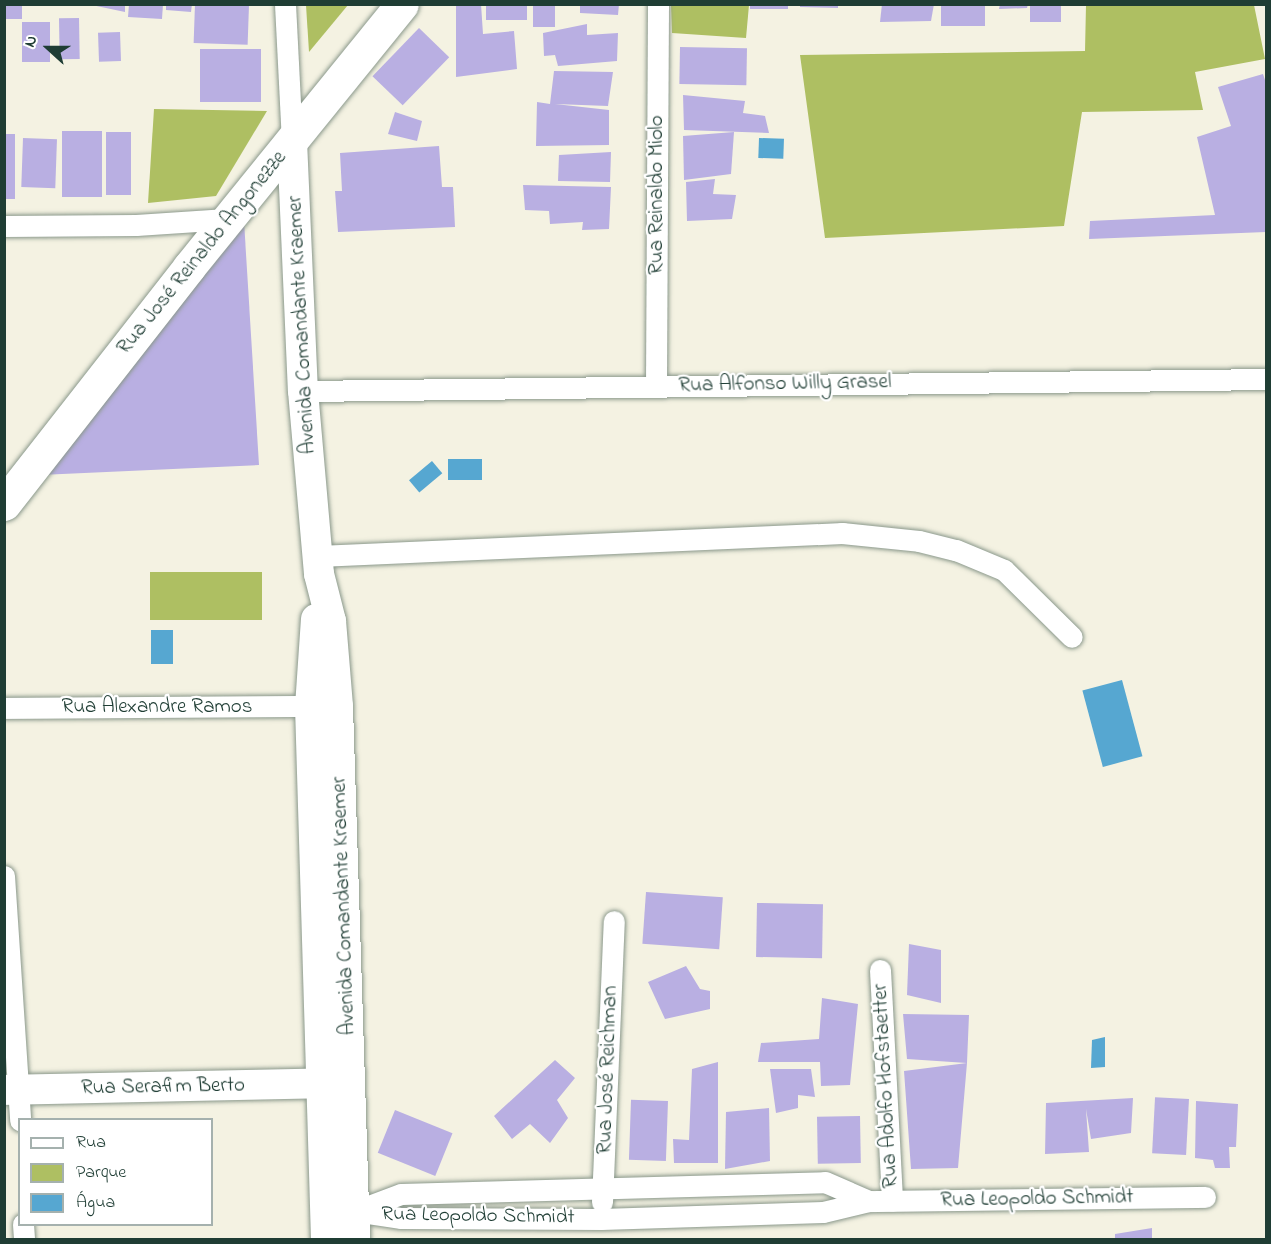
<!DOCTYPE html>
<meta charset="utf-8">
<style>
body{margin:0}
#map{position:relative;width:1271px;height:1244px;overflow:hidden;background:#f4f2e2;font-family:"Indie Flower",sans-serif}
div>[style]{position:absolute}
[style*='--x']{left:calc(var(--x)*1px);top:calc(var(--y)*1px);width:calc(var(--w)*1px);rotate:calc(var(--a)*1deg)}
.green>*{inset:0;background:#aebf62;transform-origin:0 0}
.water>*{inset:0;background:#56a7d1;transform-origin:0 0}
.building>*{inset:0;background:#b9afe2;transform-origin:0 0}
.roads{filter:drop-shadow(0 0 2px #8a988b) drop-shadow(0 0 2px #8a988b)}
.street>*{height:21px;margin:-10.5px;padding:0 10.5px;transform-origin:10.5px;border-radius:10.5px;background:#fff}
.secondary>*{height:30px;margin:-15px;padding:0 15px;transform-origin:15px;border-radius:15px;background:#fff}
.primary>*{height:33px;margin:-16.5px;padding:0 16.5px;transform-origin:16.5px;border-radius:16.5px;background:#fff}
span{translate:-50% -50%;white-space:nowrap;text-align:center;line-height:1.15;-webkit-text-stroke:4.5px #fff;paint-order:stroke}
.street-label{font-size:21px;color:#1f3d34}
.frame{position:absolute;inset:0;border:6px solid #1f3d34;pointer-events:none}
.legend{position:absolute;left:18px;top:1118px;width:195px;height:108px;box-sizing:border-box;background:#fff;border:2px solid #a5b1ae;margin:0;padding:8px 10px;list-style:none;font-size:18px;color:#1f3d34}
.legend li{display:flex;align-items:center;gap:12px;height:30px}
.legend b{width:30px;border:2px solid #a5b1ae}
.north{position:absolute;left:18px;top:18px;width:60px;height:60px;-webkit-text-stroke:4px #fff;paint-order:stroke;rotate:291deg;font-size:16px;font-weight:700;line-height:24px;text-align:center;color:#1f3d34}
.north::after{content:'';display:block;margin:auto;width:21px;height:27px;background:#1f3d34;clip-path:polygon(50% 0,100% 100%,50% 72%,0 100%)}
</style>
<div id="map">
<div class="green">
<div style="clip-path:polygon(306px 5px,348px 5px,309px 52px)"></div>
<div style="clip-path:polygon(671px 5px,749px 5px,746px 38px,672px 33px)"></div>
<div style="clip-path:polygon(1254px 5px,1265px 59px,1195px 72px,1203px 110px,1082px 112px,1064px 226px,825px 238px,800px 55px,1085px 51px,1086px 5px)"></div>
<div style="clip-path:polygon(154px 109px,267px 111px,216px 196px,148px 203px)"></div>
<div style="left:262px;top:572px;width:48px;height:112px;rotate:90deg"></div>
</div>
<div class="water">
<div style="left:759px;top:138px;width:25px;height:20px;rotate:2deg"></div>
<div style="left:482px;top:459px;width:21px;height:34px;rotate:90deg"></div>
<div style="left:432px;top:461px;width:16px;height:30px;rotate:50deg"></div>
<div style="left:151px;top:630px;width:22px;height:34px"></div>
<div style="left:1122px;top:680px;width:79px;height:41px;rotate:75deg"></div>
<div style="clip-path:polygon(1105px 1037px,1105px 1067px,1091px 1068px,1092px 1040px)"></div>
</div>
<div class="building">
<div style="left:4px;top:4px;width:18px;height:15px"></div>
<div style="clip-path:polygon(87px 4px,125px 4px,125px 12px)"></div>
<div style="clip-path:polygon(129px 4px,163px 4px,162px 19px,128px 17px)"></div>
<div style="clip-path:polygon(166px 4px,192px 4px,191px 12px,166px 10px)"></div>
<div style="left:195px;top:4px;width:54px;height:39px;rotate:2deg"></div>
<div style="clip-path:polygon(456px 4px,481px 4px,483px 34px,514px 31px,517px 69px,456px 77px)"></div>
<div style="left:486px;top:4px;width:41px;height:16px"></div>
<div style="left:533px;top:4px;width:22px;height:23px"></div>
<div style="clip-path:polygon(580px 4px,619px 4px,618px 15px,580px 13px)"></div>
<div style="left:750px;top:4px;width:38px;height:5px"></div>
<div style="clip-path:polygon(800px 4px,838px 4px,838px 8px,800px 7px)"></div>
<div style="clip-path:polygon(882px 4px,934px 4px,931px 21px,880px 22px)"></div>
<div style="clip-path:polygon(1000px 4px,1028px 4px,1027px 8px,999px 9px)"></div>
<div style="left:1030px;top:4px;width:31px;height:18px"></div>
<div style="left:941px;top:5px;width:44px;height:21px"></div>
<div style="left:79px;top:18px;width:41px;height:20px;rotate:89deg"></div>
<div style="left:22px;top:22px;width:28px;height:40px"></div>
<div style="clip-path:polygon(587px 24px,587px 35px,618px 33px,617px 61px,558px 66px,555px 55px,544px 56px,543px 33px)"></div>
<div style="left:419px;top:28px;width:42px;height:67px;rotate:44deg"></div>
<div style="left:120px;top:32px;width:29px;height:22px;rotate:88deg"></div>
<div style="left:680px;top:47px;width:67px;height:37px;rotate:1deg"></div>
<div style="left:200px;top:49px;width:61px;height:53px"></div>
<div style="clip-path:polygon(554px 71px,613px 72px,608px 106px,555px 104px,609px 110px,609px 145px,536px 146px,537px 102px,550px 104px)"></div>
<div style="clip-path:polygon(1263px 74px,1266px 83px,1266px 232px,1089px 239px,1090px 221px,1215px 215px,1197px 137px,1231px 126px,1218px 87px)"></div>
<div style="clip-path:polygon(683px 95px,745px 101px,743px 113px,765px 116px,769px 133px,684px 130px)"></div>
<div style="clip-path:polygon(395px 112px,422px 121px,417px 141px,388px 134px)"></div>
<div style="left:62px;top:131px;width:40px;height:66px"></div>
<div style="left:106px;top:132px;width:25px;height:63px"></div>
<div style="clip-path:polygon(734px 132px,731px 174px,684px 180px,683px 136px)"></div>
<div style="left:4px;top:134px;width:11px;height:65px"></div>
<div style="left:23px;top:138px;width:34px;height:49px;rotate:2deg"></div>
<div style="clip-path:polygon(439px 146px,442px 187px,453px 187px,455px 227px,338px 232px,335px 191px,342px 191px,340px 153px)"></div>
<div style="clip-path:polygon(611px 152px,610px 182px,558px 181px,559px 155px)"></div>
<div style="clip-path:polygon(715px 179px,713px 194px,736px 195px,732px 219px,687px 221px,686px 182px)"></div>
<div style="clip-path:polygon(523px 185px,611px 187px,609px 229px,582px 230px,583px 222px,550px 224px,549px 211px,525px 210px)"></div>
<div style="clip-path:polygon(244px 221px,259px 465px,40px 475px)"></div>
<div style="left:646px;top:892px;width:77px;height:52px;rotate:4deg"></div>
<div style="left:757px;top:903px;width:66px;height:54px;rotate:1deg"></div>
<div style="clip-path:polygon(909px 944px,941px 950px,941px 1003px,907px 995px)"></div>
<div style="clip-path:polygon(686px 966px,700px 989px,710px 991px,710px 1009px,665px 1019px,648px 982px)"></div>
<div style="clip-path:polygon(822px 998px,858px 1004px,850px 1085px,821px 1086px,820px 1062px,758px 1062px,761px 1043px,819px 1039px)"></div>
<div style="clip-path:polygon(903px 1014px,969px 1015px,967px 1063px,958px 1168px,911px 1169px,904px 1071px,967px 1063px,907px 1059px)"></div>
<div style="clip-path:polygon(555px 1060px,575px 1078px,557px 1100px,568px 1118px,550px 1143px,530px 1124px,512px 1139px,494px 1116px)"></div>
<div style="clip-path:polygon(718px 1062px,718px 1163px,674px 1163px,673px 1139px,689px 1140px,692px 1069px)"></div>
<div style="clip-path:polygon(770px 1069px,811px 1069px,815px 1097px,798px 1095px,798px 1108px,776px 1113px)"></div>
<div style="clip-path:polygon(1133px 1098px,1131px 1133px,1091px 1139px,1086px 1109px,1089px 1152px,1045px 1154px,1046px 1103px)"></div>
<div style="left:1189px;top:1099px;width:56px;height:34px;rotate:93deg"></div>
<div style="left:668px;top:1101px;width:60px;height:37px;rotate:92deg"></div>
<div style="clip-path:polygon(1196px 1101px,1238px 1104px,1236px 1147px,1229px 1147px,1230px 1168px,1215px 1168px,1213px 1160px,1195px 1158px)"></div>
<div style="clip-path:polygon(769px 1108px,770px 1161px,725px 1169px,726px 1112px)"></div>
<div style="left:395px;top:1110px;width:62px;height:46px;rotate:22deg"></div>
<div style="left:860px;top:1116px;width:47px;height:43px;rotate:89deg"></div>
<div style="clip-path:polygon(1152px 1228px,1152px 1239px,1115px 1239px,1115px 1234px)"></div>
</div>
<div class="roads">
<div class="street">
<div style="--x:285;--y:4;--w:137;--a:87.1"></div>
<div style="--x:4;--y:226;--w:132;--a:-0.4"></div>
<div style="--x:136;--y:225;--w:91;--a:-3.8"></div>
<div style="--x:656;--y:386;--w:382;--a:-89.7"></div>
<div style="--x:303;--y:391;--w:963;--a:-0.71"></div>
<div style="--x:318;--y:556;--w:525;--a:-2.51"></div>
<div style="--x:842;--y:533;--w:77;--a:5.9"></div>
<div style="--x:919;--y:541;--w:38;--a:14"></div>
<div style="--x:956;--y:550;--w:52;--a:22.6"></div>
<div style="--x:1004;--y:570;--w:95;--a:44.6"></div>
<div style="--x:4;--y:708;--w:319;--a:-0.4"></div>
<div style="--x:4;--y:876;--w:245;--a:86.2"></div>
<div style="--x:880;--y:970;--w:231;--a:87"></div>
<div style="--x:602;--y:1202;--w:281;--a:-87.6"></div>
<div style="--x:358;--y:1210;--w:46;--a:-20.4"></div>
<div style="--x:401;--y:1194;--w:424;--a:-1.6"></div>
<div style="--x:825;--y:1182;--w:48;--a:23.4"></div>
<div style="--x:355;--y:1211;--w:47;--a:8.7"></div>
<div style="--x:401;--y:1218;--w:200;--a:0.3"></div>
<div style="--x:601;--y:1219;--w:222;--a:-1.8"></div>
<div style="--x:823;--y:1212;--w:47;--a:-13.4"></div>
<div style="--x:869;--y:1201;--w:336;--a:-0.7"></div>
<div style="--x:23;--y:1224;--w:16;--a:86"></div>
</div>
<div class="secondary">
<div style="--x:292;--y:141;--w:250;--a:87.5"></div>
<div style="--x:303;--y:391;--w:184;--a:85"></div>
<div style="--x:319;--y:574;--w:49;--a:75.7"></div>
<div style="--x:331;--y:621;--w:86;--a:85.3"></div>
<div style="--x:338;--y:707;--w:533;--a:88.17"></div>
<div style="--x:316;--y:619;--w:87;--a:93.9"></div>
<div style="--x:310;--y:706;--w:534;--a:88.28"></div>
<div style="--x:4;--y:1090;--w:337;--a:-1.2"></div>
</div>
<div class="primary">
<div style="--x:4;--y:504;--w:301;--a:-52"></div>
<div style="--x:189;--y:267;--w:338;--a:-51"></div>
</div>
</div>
<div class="street-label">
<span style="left:657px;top:195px;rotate:-90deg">Rua Reinaldo Miolo</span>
<span style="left:202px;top:253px;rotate:-51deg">Rua José Reinaldo Angonezze</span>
<span style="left:302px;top:325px;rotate:-93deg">Avenida Comandante Kraemer</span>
<span style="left:785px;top:384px;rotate:-1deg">Rua Alfonso Willy Grasel</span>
<span style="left:157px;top:707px">Rua Alexandre Ramos</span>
<span style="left:344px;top:906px;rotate:-92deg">Avenida Comandante Kraemer</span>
<span style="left:608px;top:1070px;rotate:-88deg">Rua José Reichman</span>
<span style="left:886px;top:1086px;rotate:-93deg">Rua Adolfo Hofstaetter</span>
<span style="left:163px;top:1087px;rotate:-1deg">Rua Serafim Berto</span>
<span style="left:1037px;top:1199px;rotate:-1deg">Rua Leopoldo Schmidt</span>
<span style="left:478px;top:1216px;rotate:1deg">Rua Leopoldo Schmidt</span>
</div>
<div class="frame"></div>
<ul class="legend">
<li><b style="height:8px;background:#fff"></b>Rua</li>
<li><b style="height:16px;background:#aebf62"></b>Parque</li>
<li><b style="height:16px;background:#56a7d1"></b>Água</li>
</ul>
<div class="north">N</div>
</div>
